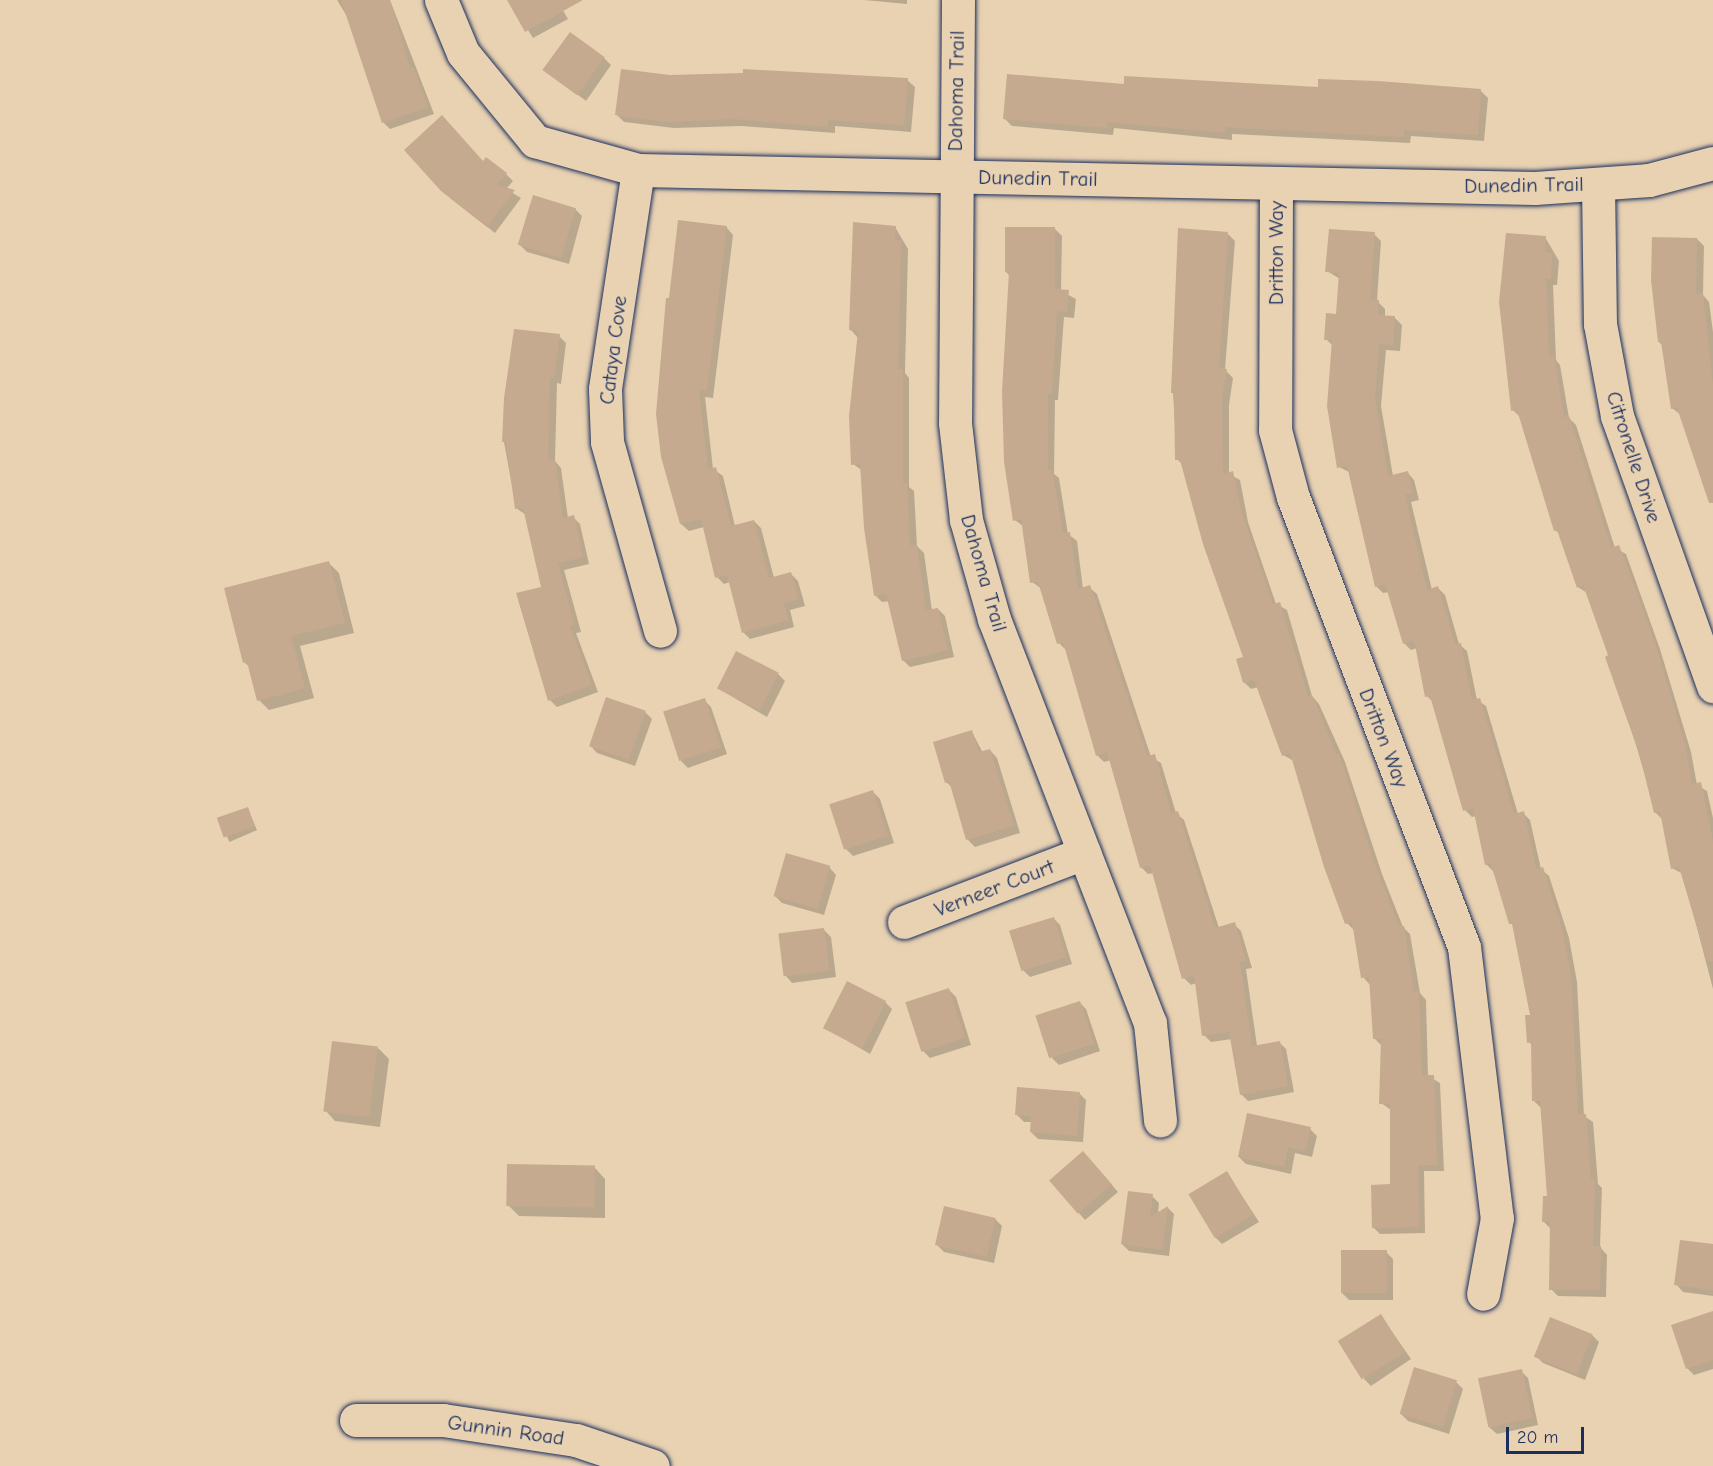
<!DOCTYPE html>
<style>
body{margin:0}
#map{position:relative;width:1713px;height:1466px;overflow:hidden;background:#e9d2b2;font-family:"Comic Neue",sans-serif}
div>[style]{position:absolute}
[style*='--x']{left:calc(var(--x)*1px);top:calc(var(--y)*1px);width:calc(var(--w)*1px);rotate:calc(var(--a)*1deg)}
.shadow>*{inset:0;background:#0003;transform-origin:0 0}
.building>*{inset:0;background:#c6aa8f;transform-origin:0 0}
.roads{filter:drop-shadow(0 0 2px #1b2f5e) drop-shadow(0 0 2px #1b2f5e)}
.minor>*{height:33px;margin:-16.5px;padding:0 16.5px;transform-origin:16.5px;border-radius:16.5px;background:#e9d2b2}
span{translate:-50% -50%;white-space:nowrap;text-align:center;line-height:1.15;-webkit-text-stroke:4.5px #e9d2b2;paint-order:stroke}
.street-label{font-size:21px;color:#1b2f5e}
.scale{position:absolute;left:1506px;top:1427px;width:78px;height:27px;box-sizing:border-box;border:3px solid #1b2f5e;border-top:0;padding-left:8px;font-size:18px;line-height:21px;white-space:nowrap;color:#1b2f5e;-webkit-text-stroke:4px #e9d2b2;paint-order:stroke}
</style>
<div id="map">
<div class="shadow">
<div style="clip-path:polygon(337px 0,390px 0,434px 114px,390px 129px,383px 122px,348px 18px)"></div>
<div style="clip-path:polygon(509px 0,557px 0,568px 19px,533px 38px)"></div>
<div style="clip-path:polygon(864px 0,907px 0,907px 4px)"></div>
<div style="clip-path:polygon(604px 58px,611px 65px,586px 101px,545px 70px)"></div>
<div style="clip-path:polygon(670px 77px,907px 80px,915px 87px,911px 132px,835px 126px,835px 133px,741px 126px,674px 128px,624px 122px,616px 114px)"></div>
<div style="clip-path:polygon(1125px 86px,1481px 91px,1488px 98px,1484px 141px,1411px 136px,1410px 143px,1232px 134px,1232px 140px,1114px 128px,1113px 135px,1012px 126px,1005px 119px)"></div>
<div style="clip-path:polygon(483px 163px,506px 174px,513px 181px,506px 189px,521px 198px,495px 233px,450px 198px)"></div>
<div style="clip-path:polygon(575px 209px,582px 216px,569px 264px,527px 252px,520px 245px)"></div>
<div style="clip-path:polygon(726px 227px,733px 235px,713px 398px,705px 397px,713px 469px,723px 476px,735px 526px,754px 521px,761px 528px,774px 578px,791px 574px,798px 581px,805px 606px,790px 610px,794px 627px,750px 639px,743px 632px,730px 582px,724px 584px,717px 577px,704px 527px,689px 531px,681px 524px,670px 300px)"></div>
<div style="clip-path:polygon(895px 227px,908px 249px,905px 373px,909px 378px,909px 487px,914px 491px,917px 546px,924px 553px,932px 611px,938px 609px,945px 616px,954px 657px,910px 667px,903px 660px,889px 601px,882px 602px,875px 595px,863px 471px,853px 464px,858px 338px,851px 330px)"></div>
<div style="clip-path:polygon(1055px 229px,1062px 236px,1061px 291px,1076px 299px,1074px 318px,1064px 317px,1058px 400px,1055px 400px,1054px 474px,1059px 478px,1068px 534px,1077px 541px,1083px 589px,1089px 587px,1097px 594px,1151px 757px,1161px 763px,1176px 813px,1184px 820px,1219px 928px,1234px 924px,1241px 931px,1252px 968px,1246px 969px,1257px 1046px,1279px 1042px,1286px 1049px,1294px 1092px,1248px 1101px,1241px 1094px,1232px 1039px,1211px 1042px,1204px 1035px,1196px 983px,1191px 985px,1184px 978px,1154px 873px,1148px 874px,1141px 867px,1111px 760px,1104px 762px,1097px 755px,1066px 650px,1059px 643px,1042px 589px,1032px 582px,1024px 527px,1015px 520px,1010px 276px,1006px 272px)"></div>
<div style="clip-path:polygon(1228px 234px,1235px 241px,1225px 370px,1233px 378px,1229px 405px,1229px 474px,1240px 480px,1248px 522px,1276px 604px,1287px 610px,1312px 696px,1319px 704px,1345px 762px,1382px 874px,1403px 927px,1410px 934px,1420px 993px,1426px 1000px,1428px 1076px,1440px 1083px,1444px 1171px,1424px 1171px,1425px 1233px,1380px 1234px,1373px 1227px,1392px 1186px,1391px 1110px,1381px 1103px,1382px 1046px,1375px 1039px,1370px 985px,1363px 977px,1354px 930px,1347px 923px,1294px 761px,1283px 755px,1258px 687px,1251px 689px,1244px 682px,1245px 658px,1183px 465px,1177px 459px,1173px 393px)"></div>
<div style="clip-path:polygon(1374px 234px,1381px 241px,1377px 301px,1385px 309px,1385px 317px,1395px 318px,1402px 325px,1400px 351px,1386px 350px,1381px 406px,1393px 476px,1407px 472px,1414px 480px,1419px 500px,1411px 502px,1432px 590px,1438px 588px,1445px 595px,1459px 644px,1467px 651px,1477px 700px,1486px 706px,1518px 814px,1523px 813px,1530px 820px,1541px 869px,1549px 876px,1569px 938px,1577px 982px,1584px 1116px,1593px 1122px,1598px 1184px,1602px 1188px,1600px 1247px,1607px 1255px,1606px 1297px,1558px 1296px,1551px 1289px,1550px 1228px,1543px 1221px,1549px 1197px,1541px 1108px,1534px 1101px,1533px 1046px,1529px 1042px,1532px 1016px,1514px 928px,1493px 871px,1486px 864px,1476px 816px,1472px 817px,1465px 810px,1434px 703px,1427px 696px,1417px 648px,1411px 650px,1404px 643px,1389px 592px,1383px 593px,1376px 586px,1351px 473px,1339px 467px,1333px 346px,1326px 339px,1337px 315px,1340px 279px,1327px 271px)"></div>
<div style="clip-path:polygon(1545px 237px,1559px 261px,1557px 285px,1553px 285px,1556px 360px,1560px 365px,1569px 418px,1576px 425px,1615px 548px,1626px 554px,1660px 649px,1691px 752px,1697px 785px,1707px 791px,1713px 818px,1713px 989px,1683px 874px,1672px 868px,1663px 820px,1656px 813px,1610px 656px,1587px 593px,1578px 587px,1561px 535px,1555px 530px,1520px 417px,1513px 410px)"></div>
<div style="clip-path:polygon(1697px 239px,1704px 246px,1703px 295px,1709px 302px,1713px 332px,1713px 488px,1681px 415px,1672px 408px,1663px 346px,1659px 342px)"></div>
<div style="clip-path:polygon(559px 336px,566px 343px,561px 384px,557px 383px,555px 461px,561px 468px,568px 518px,573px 517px,580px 524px,589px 564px,564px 570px,581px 632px,576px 633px,598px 692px,557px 707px,550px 700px,518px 595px,543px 588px,526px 515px,516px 508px,504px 442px)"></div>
<div style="clip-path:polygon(329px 563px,339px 573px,354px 633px,300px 646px,314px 698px,269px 710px,259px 700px,251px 668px,245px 663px)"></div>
<div style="clip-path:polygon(778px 674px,785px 681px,767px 717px,719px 689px)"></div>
<div style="clip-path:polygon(704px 700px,711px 707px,727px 754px,688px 768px,681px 761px)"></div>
<div style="clip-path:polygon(645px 712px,652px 719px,635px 766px,597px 753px,590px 745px)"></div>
<div style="clip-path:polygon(972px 732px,983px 753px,990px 750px,997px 758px,1020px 833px,975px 847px,968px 840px,953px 788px,946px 782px)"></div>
<div style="clip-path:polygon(873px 792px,880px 799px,894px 843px,853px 856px,846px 849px)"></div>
<div style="left:248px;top:809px;width:23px;height:30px;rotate:67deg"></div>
<div style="clip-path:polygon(829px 867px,836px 875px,824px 915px,782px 903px,775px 896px)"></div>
<div style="clip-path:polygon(1053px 918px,1060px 925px,1072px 964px,1030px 977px,1023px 970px)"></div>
<div style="clip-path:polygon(824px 930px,831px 937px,836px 977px,792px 983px,785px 975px)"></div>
<div style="clip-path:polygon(949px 990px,956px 997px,971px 1045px,930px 1058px,923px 1051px)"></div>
<div style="clip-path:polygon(885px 1002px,892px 1009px,870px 1054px,825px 1028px)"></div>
<div style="clip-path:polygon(1079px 1002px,1086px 1009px,1100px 1051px,1059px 1065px,1052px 1058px)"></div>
<div style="clip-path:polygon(378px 1048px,389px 1059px,380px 1127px,335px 1121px,325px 1110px)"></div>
<div style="clip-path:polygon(1079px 1093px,1086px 1100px,1083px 1142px,1038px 1139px,1031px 1132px,1032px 1122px,1024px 1122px,1016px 1114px)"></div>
<div style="clip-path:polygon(1310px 1129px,1317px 1136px,1312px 1157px,1295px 1153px,1291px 1174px,1246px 1164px,1239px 1157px)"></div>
<div style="clip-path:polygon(1090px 1160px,1118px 1192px,1085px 1220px,1051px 1181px)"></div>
<div style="clip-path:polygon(595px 1168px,605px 1179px,605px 1218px,519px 1216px,508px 1205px)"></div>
<div style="clip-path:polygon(1227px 1173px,1259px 1222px,1222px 1244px,1215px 1237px)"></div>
<div style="clip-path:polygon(1152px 1196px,1159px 1203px,1158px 1214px,1168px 1208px,1174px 1214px,1169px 1256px,1129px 1251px,1122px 1244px)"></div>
<div style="clip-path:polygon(995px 1219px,1002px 1226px,994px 1263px,944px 1252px,937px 1245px)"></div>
<div style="clip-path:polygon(1713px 1246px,1713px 1296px,1683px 1292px,1676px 1284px)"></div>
<div style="clip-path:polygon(1386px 1252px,1393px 1259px,1393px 1300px,1349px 1300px,1342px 1293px)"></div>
<div style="clip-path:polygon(1713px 1313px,1713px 1369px,1694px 1375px,1687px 1368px)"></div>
<div style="clip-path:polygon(1381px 1316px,1411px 1359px,1371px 1386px,1364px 1379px)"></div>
<div style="clip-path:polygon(1592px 1335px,1599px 1342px,1585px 1380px,1543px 1363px,1536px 1356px)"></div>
<div style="clip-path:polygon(1521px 1371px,1528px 1378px,1538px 1425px,1497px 1434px,1489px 1427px)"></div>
<div style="clip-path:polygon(1456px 1382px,1463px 1389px,1449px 1434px,1408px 1421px,1401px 1414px)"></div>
</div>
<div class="building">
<div style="clip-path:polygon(341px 0,390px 0,410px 68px,413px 67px,428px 107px,382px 123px)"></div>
<div style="clip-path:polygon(507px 0,583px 0,525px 32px)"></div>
<div style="left:570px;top:32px;width:43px;height:47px;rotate:36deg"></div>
<div style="clip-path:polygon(621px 69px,670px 75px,743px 73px,743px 69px,908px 78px,904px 125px,828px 120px,828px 127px,733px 119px,666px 122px,615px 115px)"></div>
<div style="clip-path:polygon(1007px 74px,1124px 84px,1124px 76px,1318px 87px,1318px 79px,1378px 81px,1481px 89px,1478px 135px,1404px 130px,1404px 137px,1225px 127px,1225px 133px,1107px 122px,1107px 128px,1003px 119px)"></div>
<div style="clip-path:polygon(442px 115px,483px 161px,486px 157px,507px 173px,497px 185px,515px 190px,487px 227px,441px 191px,404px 150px)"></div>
<div style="left:533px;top:195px;width:45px;height:52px;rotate:17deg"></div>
<div style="clip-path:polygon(678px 220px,727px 226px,707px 391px,699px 390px,708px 469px,716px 467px,731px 526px,754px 520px,769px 578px,791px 572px,799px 599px,784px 603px,788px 620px,742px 633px,727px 575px,715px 578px,701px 519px,680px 524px,661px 457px,656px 414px,666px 298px,669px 298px)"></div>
<div style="clip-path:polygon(853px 222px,896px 226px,895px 240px,901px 240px,898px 369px,903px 369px,903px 483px,907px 483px,910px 546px,917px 545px,926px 610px,938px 608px,948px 650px,902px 661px,886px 594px,874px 596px,864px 528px,860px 464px,851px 465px,849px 416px,858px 331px,849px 330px)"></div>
<div style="clip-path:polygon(1005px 227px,1055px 227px,1055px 289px,1069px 290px,1067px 312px,1057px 311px,1052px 394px,1048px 393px,1048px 470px,1052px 470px,1063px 533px,1070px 532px,1078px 589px,1090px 585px,1147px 756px,1155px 754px,1171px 813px,1178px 811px,1215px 928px,1235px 922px,1246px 961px,1240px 962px,1252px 1046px,1280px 1041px,1288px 1086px,1240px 1095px,1229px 1032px,1202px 1036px,1194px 975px,1182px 979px,1150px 865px,1140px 868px,1107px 752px,1096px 756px,1063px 642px,1057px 644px,1038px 582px,1030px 583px,1021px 519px,1013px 521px,1004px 462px,1002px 391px,1009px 272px,1005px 272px)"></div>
<div style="clip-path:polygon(1178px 228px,1228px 232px,1219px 368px,1227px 369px,1222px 397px,1223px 474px,1233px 471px,1242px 514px,1273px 604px,1280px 602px,1308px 697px,1312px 695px,1336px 754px,1339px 754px,1375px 865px,1399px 926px,1404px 926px,1414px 992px,1419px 991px,1422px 1075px,1434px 1075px,1437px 1165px,1418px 1165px,1419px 1227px,1372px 1228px,1371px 1185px,1390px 1184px,1390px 1104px,1379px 1104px,1381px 1039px,1373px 1039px,1369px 977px,1361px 978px,1352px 922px,1345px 924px,1324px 867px,1290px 753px,1282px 756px,1254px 680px,1243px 683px,1236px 659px,1243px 657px,1203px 544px,1180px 460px,1175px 460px,1174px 393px,1171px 393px)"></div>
<div style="clip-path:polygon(1329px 229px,1375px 232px,1370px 299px,1379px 300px,1378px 315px,1395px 316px,1393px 345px,1379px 344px,1375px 398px,1388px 476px,1408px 471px,1413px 493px,1405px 495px,1427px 590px,1438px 586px,1455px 644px,1461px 643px,1472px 700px,1480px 698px,1514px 814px,1524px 811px,1536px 869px,1543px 867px,1562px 929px,1571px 974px,1578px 1114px,1586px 1114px,1591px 1179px,1595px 1179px,1593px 1246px,1601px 1246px,1600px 1290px,1549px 1290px,1550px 1222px,1542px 1222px,1543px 1196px,1547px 1196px,1540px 1101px,1532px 1101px,1531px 1042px,1527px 1043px,1525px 1015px,1530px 1015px,1512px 924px,1509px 924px,1491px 864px,1485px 865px,1473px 808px,1463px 811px,1430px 696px,1425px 697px,1414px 640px,1403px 644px,1385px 584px,1375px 587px,1347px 466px,1337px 468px,1327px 406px,1332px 340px,1324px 340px,1326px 313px,1336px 314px,1339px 273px,1325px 272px)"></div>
<div style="clip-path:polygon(1506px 233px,1546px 236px,1545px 252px,1552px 253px,1551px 279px,1546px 279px,1549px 357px,1554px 356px,1564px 418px,1569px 416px,1611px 548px,1619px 545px,1654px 640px,1685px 744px,1692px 784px,1701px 782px,1713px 842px,1713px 961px,1707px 961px,1679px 867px,1671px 869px,1660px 812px,1654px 813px,1640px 756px,1605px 657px,1608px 655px,1583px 585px,1577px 588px,1557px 530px,1554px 531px,1517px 410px,1511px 411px,1499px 302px)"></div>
<div style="clip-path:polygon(1652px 237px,1697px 238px,1696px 294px,1703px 293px,1713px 385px,1713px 503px,1709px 503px,1677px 408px,1671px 409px,1661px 342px,1658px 342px,1651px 280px)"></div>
<div style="clip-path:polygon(514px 329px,560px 334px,554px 378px,550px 377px,548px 460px,555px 459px,563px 518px,574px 515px,583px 557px,558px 563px,574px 625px,570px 626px,592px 685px,548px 701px,516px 593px,541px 587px,523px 508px,515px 509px,506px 442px,502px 442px,504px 398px)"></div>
<div style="clip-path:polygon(329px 561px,345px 623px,291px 636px,305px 688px,257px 701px,247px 662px,243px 663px,224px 588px)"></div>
<div style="left:736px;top:651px;width:48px;height:42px;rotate:27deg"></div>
<div style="left:606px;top:697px;width:42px;height:52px;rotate:19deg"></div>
<div style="left:705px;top:698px;width:52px;height:44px;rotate:72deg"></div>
<div style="clip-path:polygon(972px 730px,979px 752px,990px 749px,1014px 826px,966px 840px,949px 781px,945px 783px,933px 742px)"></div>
<div style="left:873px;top:790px;width:48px;height:46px;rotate:72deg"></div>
<div style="left:248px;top:807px;width:21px;height:33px;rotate:71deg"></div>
<div style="left:786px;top:853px;width:46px;height:45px;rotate:16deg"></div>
<div style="left:1054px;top:917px;width:42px;height:47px;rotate:73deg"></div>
<div style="left:824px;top:928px;width:43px;height:46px;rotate:83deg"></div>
<div style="left:847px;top:981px;width:44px;height:53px;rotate:27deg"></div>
<div style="left:949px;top:988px;width:52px;height:46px;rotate:72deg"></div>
<div style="left:1080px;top:1001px;width:45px;height:47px;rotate:72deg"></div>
<div style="left:332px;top:1041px;width:46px;height:71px;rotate:7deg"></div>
<div style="clip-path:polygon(1017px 1087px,1080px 1092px,1077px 1136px,1030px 1132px,1031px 1116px,1015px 1115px)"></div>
<div style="clip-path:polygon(1247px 1113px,1311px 1127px,1305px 1151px,1288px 1147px,1284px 1167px,1238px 1157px)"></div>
<div style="left:1083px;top:1151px;width:44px;height:45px;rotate:49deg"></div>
<div style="left:507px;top:1164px;width:88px;height:42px;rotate:1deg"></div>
<div style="left:1227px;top:1171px;width:51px;height:45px;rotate:59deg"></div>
<div style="clip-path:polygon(1128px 1191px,1153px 1194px,1150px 1217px,1168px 1206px,1162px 1250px,1121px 1244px)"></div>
<div style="left:944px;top:1206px;width:53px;height:40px;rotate:13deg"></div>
<div style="clip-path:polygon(1680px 1240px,1713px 1244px,1713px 1290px,1674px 1285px)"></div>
<div style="left:1341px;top:1250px;width:46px;height:43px"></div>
<div style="clip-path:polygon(1713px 1311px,1713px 1360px,1686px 1369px,1671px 1325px)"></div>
<div style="left:1381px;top:1314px;width:45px;height:51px;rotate:58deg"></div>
<div style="left:1550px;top:1317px;width:46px;height:43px;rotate:22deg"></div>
<div style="left:1414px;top:1367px;width:45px;height:49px;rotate:17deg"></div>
<div style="left:1522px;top:1369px;width:50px;height:45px;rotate:78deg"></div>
</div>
<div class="roads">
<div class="minor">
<div style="--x:441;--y:0;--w:57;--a:67.5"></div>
<div style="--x:463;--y:53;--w:114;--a:50.7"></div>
<div style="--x:535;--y:141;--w:107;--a:15.7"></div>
<div style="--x:638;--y:170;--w:897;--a:1.15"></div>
<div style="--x:1535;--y:188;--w:114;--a:-4"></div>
<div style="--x:1649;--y:180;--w:66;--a:-14.9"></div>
<div style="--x:958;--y:0;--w:423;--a:90.4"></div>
<div style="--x:955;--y:423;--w:98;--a:83.5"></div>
<div style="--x:966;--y:520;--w:103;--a:74.2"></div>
<div style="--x:994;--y:619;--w:433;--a:68.9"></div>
<div style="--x:1150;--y:1023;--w:98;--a:84.1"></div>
<div style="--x:638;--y:170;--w:221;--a:98.6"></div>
<div style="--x:605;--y:389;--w:53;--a:87.8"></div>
<div style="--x:607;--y:442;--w:196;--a:74.3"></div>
<div style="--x:1276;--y:183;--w:247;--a:90.2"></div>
<div style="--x:1275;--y:430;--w:69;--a:75"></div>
<div style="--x:1293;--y:497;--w:481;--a:69.2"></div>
<div style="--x:1464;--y:947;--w:273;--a:83.1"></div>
<div style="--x:1497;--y:1218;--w:77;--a:100.4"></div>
<div style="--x:1598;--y:184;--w:140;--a:89.2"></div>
<div style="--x:1600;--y:324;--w:94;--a:79.5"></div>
<div style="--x:1617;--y:416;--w:287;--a:70.4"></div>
<div style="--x:904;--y:922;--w:193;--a:-21"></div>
<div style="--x:356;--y:1420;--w:87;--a:0"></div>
<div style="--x:443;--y:1420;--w:134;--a:8.6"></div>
<div style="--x:576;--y:1440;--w:81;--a:18.7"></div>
</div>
</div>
<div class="street-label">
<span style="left:956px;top:91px;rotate:-89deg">Dahoma Trail</span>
<span style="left:1038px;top:178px;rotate:1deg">Dunedin Trail</span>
<span style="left:1524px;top:185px;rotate:-1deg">Dunedin Trail</span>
<span style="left:1276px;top:253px;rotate:-90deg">Dritton Way</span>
<span style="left:613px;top:350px;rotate:-83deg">Cataya Cove</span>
<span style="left:1634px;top:457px;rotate:72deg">Citronelle Drive</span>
<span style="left:984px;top:573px;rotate:74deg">Dahoma Trail</span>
<span style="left:1384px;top:738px;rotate:69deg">Dritton Way</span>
<span style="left:994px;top:888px;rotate:-21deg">Verneer Court</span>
<span style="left:506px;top:1430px;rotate:8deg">Gunnin Road</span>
</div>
<div class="scale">20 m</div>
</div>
